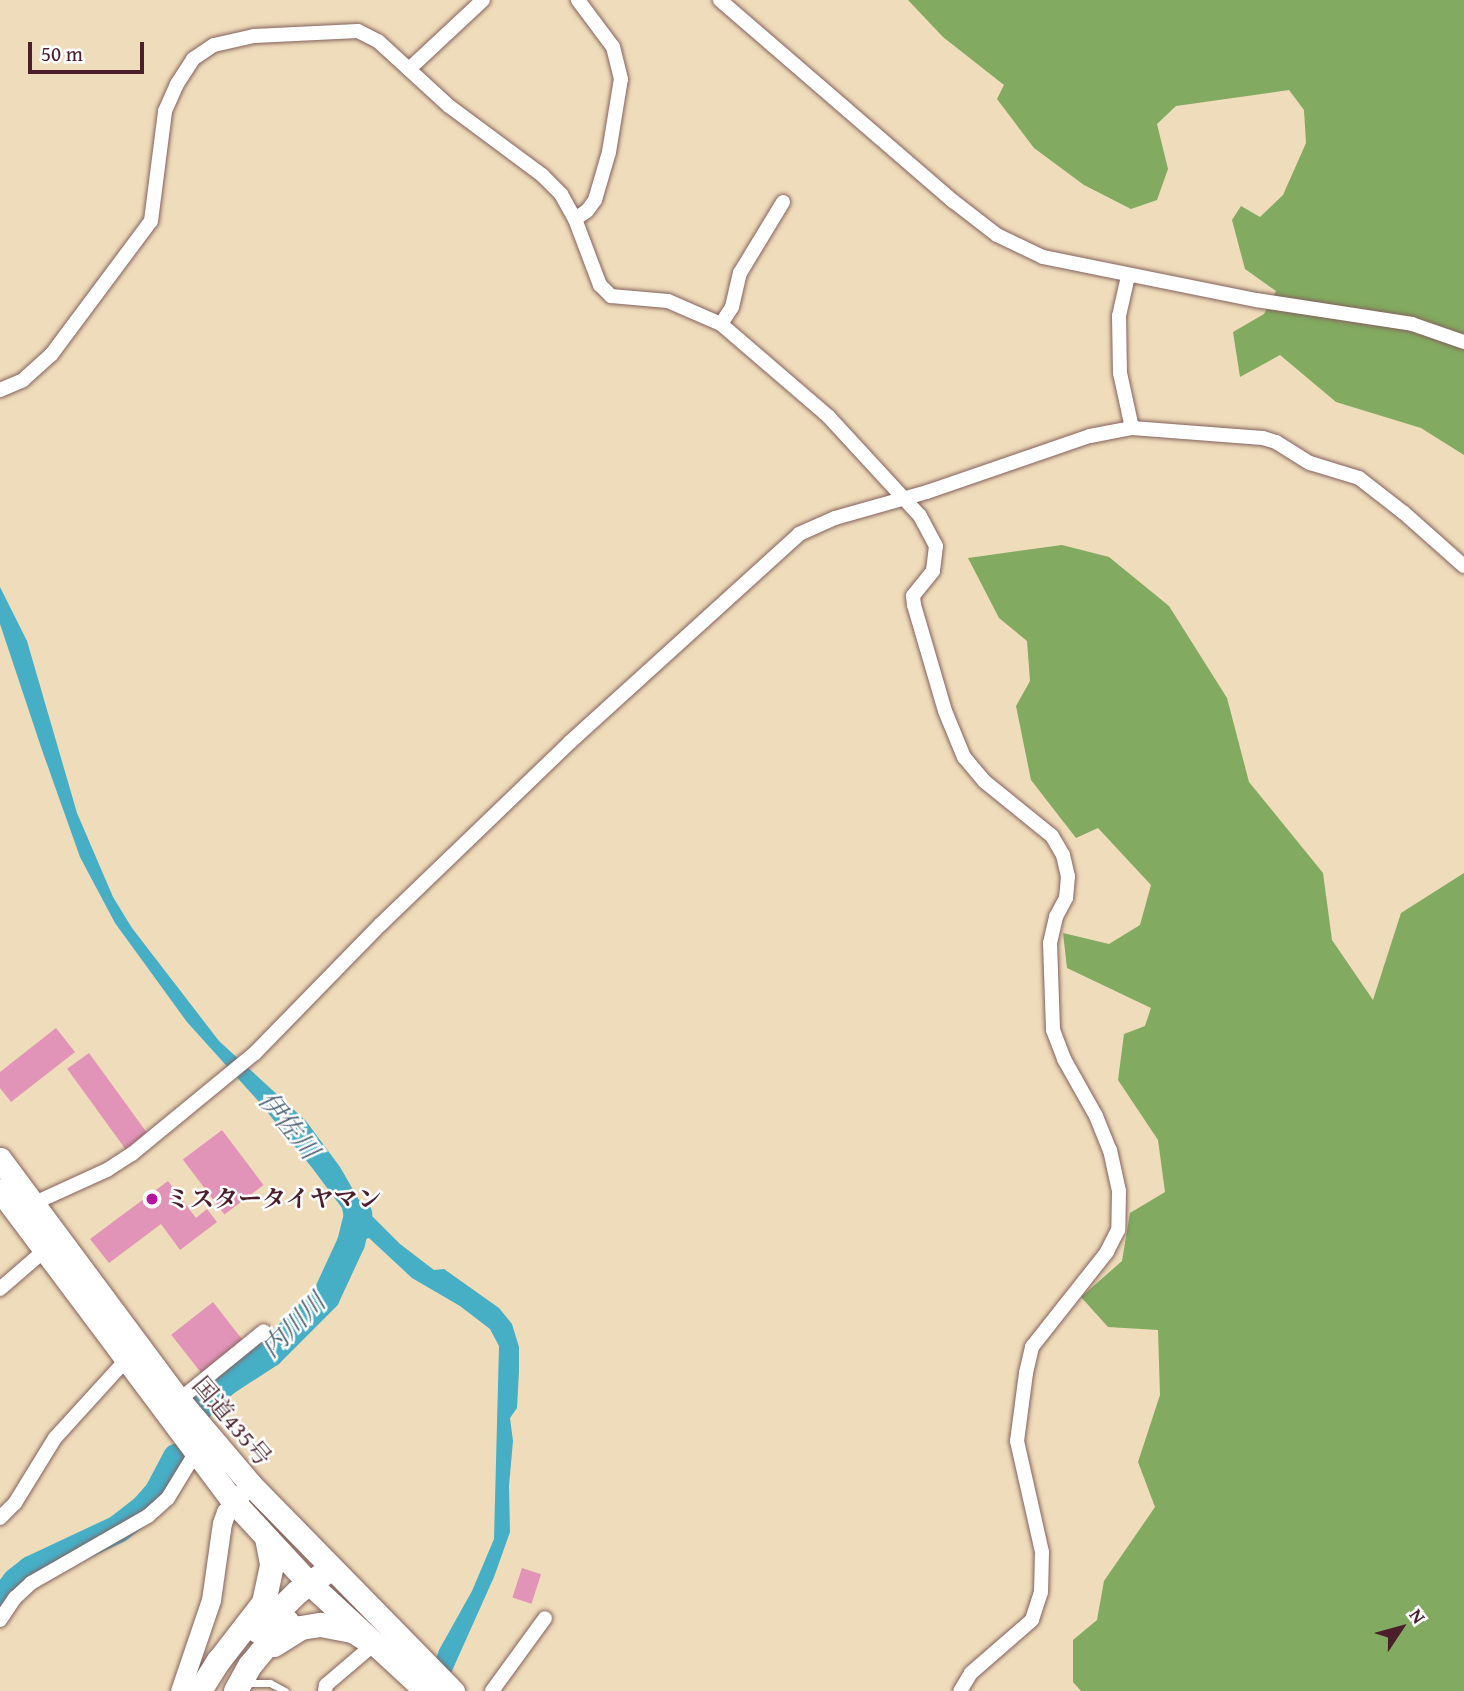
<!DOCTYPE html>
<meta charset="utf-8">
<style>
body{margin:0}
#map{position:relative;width:1464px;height:1691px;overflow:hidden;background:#efdcba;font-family:"Gentium Book Plus","Noto Serif JP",serif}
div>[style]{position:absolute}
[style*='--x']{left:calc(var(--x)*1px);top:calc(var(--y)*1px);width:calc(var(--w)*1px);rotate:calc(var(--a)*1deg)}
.forest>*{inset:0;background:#82aa60}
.water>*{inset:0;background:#46aec5}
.river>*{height:28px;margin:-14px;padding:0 14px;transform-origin:14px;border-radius:14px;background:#46aec5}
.building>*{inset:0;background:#e294b8;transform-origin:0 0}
.roads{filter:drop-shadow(0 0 2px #84615d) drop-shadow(0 0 2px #84615d)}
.service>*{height:7px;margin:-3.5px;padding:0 3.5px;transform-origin:3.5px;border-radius:3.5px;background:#fff}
.minor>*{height:14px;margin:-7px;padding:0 7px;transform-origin:7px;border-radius:7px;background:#fff}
.secondary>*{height:19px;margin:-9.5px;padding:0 9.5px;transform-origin:9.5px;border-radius:9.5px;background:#fff}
.trunk>*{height:23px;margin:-11.5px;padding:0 11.5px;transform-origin:11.5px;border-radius:11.5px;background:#fff}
.motorway>*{height:24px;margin:-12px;padding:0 12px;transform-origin:12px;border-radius:12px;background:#fff}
.dots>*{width:19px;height:19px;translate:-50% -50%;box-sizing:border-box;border:4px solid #fff;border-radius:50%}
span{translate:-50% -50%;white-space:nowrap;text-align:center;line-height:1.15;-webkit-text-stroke:5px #fff;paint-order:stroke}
.poi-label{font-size:24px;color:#4a1f2b;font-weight:700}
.left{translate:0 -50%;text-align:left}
.street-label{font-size:24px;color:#4a1f2b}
.water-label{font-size:26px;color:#485f70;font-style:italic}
.north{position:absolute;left:1366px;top:1593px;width:70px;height:70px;-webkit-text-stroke:5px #fff;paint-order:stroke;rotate:54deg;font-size:19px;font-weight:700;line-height:28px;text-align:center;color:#4a1f2b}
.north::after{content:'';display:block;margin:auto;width:24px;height:32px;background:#4a1f2b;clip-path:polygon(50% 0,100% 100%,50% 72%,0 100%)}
.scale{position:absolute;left:28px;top:42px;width:116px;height:32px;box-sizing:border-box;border:4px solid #4a1f2b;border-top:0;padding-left:9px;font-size:21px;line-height:24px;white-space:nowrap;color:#4a1f2b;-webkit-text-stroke:5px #fff;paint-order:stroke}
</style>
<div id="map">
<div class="forest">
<div style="clip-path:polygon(908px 0,1464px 0,1464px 455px,1421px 428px,1336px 402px,1280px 355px,1240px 377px,1233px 332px,1264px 314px,1276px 291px,1245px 269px,1232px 220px,1241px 206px,1260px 217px,1283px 195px,1306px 143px,1304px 110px,1289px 90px,1176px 106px,1157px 124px,1168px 169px,1157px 200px,1131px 209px,1084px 185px,1034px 148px,997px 99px,1004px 85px,943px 37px)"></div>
<div style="clip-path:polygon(1062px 545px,1109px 557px,1169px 606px,1227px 698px,1249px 782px,1323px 873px,1332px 940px,1373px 1000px,1401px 913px,1464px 873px,1464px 1691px,1081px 1691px,1073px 1682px,1073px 1640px,1097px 1620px,1104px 1581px,1155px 1507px,1138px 1462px,1160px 1395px,1158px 1330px,1108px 1327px,1081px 1297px,1122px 1261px,1130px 1213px,1165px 1192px,1158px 1140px,1118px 1080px,1124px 1034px,1145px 1026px,1151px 1008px,1067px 968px,1063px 933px,1109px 944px,1140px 925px,1151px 885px,1098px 828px,1076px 838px,1031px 780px,1016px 706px,1030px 681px,1027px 641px,999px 618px,968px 558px)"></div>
</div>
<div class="water">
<div style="clip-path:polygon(0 587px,27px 641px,77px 813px,113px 897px,132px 928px,219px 1041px,306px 1121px,340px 1167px,363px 1207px,400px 1244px,434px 1270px,444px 1269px,499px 1308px,512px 1324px,519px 1347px,519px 1371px,517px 1408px,510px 1418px,513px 1441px,509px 1486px,510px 1532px,494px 1577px,443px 1691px,426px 1691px,439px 1650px,472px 1591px,494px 1539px,499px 1346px,490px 1329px,460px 1306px,412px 1278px,369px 1238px,358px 1241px,346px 1227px,342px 1208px,313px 1169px,260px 1103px,187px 1022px,115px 923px,80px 857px,42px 750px,0 624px)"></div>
</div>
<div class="river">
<div style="--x:195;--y:1412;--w:41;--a:-45"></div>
<div style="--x:224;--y:1383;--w:55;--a:-33.1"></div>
<div style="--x:270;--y:1353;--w:79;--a:-45"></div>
<div style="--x:326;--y:1297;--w:60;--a:-65.2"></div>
<div style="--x:351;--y:1243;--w:30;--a:-76"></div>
<div style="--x:0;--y:1602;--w:26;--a:-51"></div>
<div style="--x:16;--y:1582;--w:19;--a:-39"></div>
<div style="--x:31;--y:1570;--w:96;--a:-25.2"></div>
<div style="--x:118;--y:1529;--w:33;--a:-38"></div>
<div style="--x:144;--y:1509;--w:21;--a:-49"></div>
<div style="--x:158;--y:1493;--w:40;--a:-62"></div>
</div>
<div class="building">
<div style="clip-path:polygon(56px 1028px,75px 1052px,11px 1102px,0 1088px,0 1072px)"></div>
<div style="left:89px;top:1053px;width:100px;height:27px;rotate:54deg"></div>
<div style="left:222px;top:1130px;width:69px;height:49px;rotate:53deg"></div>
<div style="clip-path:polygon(168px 1181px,196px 1218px,207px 1209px,217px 1222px,180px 1250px,161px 1224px,109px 1263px,90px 1239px)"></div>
<div style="left:213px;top:1302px;width:50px;height:53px;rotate:52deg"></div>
<div style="left:522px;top:1568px;width:20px;height:31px;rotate:18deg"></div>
</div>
<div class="roads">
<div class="service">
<div style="--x:248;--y:1683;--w:22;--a:0"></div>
<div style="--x:270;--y:1683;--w:17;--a:28"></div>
</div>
<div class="minor">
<div style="--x:720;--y:0;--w:308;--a:40.8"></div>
<div style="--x:953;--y:201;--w:56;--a:37.7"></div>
<div style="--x:997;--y:235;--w:51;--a:25.6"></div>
<div style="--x:1043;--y:257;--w:217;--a:11.4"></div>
<div style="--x:1256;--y:300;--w:158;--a:8.7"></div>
<div style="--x:1412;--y:324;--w:55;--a:19.1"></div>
<div style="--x:409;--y:69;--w:101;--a:-43"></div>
<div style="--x:575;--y:219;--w:14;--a:-34"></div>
<div style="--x:587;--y:211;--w:14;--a:-54"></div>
<div style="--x:595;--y:200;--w:50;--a:-73.7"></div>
<div style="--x:609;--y:152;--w:74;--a:-80.7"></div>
<div style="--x:621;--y:79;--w:33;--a:-104"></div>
<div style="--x:613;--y:47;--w:59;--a:-126.7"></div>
<div style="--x:721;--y:324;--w:20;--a:-57"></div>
<div style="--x:732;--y:307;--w:35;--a:-77"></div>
<div style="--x:740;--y:273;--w:83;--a:-58.8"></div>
<div style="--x:0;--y:390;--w:25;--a:-23"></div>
<div style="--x:23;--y:380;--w:38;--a:-42"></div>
<div style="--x:51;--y:355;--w:167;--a:-53.3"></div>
<div style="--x:151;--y:221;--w:111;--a:-82.7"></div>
<div style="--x:165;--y:111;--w:30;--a:-66"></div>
<div style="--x:177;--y:84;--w:30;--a:-57"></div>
<div style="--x:193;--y:59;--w:25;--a:-34"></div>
<div style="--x:214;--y:45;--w:41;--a:-12.7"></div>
<div style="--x:254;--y:36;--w:104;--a:-2.8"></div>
<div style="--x:358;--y:31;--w:22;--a:27"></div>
<div style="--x:378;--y:41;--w:96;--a:42.5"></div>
<div style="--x:449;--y:106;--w:116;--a:36.6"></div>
<div style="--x:542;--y:175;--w:27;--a:45"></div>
<div style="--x:561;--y:194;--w:29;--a:61"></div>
<div style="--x:575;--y:219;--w:71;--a:69.3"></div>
<div style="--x:600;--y:285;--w:16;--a:45"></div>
<div style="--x:611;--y:296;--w:57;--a:5"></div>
<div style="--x:668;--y:301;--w:58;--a:23.5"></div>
<div style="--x:721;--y:324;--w:141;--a:40.7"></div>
<div style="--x:828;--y:416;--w:136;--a:47.4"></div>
<div style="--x:920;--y:516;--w:34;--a:62"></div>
<div style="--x:936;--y:546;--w:25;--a:97"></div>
<div style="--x:933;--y:571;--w:32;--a:129"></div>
<div style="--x:913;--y:596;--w:9;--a:84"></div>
<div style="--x:914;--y:605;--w:110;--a:73.7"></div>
<div style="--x:945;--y:711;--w:50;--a:67.6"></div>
<div style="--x:964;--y:757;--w:31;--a:50"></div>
<div style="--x:984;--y:781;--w:87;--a:39"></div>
<div style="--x:1052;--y:836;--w:22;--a:60"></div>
<div style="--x:1063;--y:855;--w:22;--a:77"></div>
<div style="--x:1068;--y:876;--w:22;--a:95"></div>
<div style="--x:1066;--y:898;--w:21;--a:118"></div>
<div style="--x:1056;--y:917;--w:27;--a:103"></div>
<div style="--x:1050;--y:943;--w:87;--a:88"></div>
<div style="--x:1053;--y:1030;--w:31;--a:69"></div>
<div style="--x:1064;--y:1059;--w:65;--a:60.7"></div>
<div style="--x:1096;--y:1116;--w:37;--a:68"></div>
<div style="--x:1110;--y:1150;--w:42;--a:77.6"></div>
<div style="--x:1119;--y:1191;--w:39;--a:91"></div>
<div style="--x:1118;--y:1230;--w:25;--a:117"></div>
<div style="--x:1107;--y:1252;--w:121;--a:128.3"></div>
<div style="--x:1032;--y:1347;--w:27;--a:103"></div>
<div style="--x:1026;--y:1373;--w:69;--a:97.5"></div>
<div style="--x:1017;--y:1441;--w:114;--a:77.3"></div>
<div style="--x:1042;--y:1552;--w:40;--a:91.4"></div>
<div style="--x:1041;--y:1592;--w:29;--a:108"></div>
<div style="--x:1032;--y:1620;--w:81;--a:139"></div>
<div style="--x:971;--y:1673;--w:21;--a:121"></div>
<div style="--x:1132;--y:428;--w:131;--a:4.4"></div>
<div style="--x:1263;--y:438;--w:14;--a:17"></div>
<div style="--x:1276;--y:442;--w:40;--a:32"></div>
<div style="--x:1310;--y:463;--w:51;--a:17"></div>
<div style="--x:1359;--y:478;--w:57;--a:37.9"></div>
<div style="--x:1404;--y:513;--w:80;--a:41.5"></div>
<div style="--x:28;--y:1206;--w:87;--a:-24.5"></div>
<div style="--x:107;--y:1170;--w:30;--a:-33"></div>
<div style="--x:132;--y:1154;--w:159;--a:-39.4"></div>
<div style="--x:255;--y:1053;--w:180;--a:-45.7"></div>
<div style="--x:381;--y:924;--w:262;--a:-43.9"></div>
<div style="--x:570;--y:742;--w:309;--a:-42.2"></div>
<div style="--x:799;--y:534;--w:39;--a:-24"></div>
<div style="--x:835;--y:518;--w:96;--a:-15.8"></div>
<div style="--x:927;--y:492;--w:172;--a:-19"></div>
<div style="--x:1090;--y:436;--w:43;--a:-10.8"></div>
<div style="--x:1132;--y:428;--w:56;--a:-102.3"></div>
<div style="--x:1120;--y:373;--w:57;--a:-91"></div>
<div style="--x:1119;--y:316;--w:41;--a:-77.3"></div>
<div style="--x:0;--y:1289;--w:60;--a:-40.9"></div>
<div style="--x:179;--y:1400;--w:109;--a:-39.1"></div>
<div style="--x:0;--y:1518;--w:21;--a:-45"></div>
<div style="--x:15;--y:1503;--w:76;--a:-58.4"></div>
<div style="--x:55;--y:1438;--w:105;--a:-47.7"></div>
<div style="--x:0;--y:1620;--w:27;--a:-56"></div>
<div style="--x:15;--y:1598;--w:22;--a:-43"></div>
<div style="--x:31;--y:1583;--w:135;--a:-29.8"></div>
<div style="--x:148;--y:1516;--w:27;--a:-42"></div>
<div style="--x:168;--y:1498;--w:54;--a:-58.7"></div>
<div style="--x:325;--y:1691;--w:6;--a:-81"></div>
<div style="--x:326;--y:1685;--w:63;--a:-40.5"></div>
<div style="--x:492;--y:1691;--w:90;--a:-54"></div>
</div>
<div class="secondary">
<div style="--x:180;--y:1691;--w:96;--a:-71.2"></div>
<div style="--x:211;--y:1600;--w:78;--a:-81.9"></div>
<div style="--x:222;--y:1523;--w:12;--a:-70"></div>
<div style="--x:226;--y:1512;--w:25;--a:-50"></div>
</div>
<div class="trunk">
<div style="--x:0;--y:1159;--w:300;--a:53.4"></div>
<div style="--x:179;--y:1400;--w:111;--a:49.7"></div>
<div style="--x:251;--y:1485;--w:289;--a:45.6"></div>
<div style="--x:0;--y:1190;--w:389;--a:53.2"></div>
<div style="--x:233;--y:1501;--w:112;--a:47.2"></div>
<div style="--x:309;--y:1583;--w:159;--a:42.7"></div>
</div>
<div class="motorway">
<div style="--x:258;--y:1631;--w:56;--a:-44.3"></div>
<div style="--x:298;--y:1592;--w:40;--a:-34.9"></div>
<div style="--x:274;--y:1645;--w:32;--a:-32"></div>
<div style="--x:301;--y:1628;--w:20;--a:-9"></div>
<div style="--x:321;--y:1625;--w:33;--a:11"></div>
<div style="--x:353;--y:1631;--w:25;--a:32"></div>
<div style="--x:200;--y:1691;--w:36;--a:-58"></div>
<div style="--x:219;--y:1661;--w:73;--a:-52.2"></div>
<div style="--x:264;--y:1603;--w:40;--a:-78"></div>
<div style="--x:272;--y:1564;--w:25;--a:-101"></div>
<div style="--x:236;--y:1691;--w:29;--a:-61"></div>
<div style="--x:250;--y:1666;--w:58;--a:-50.6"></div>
</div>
</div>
<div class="dots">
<div style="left:152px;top:1199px;background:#b5179e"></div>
</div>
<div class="poi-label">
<span class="left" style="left:166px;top:1199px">ミスタータイヤマン</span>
</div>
<div class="street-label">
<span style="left:232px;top:1421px;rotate:50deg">国道435号</span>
</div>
<div class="water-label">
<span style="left:289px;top:1125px;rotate:51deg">伊佐川</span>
<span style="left:293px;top:1325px;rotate:-45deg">内川川</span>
</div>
<div class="north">N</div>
<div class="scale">50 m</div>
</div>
